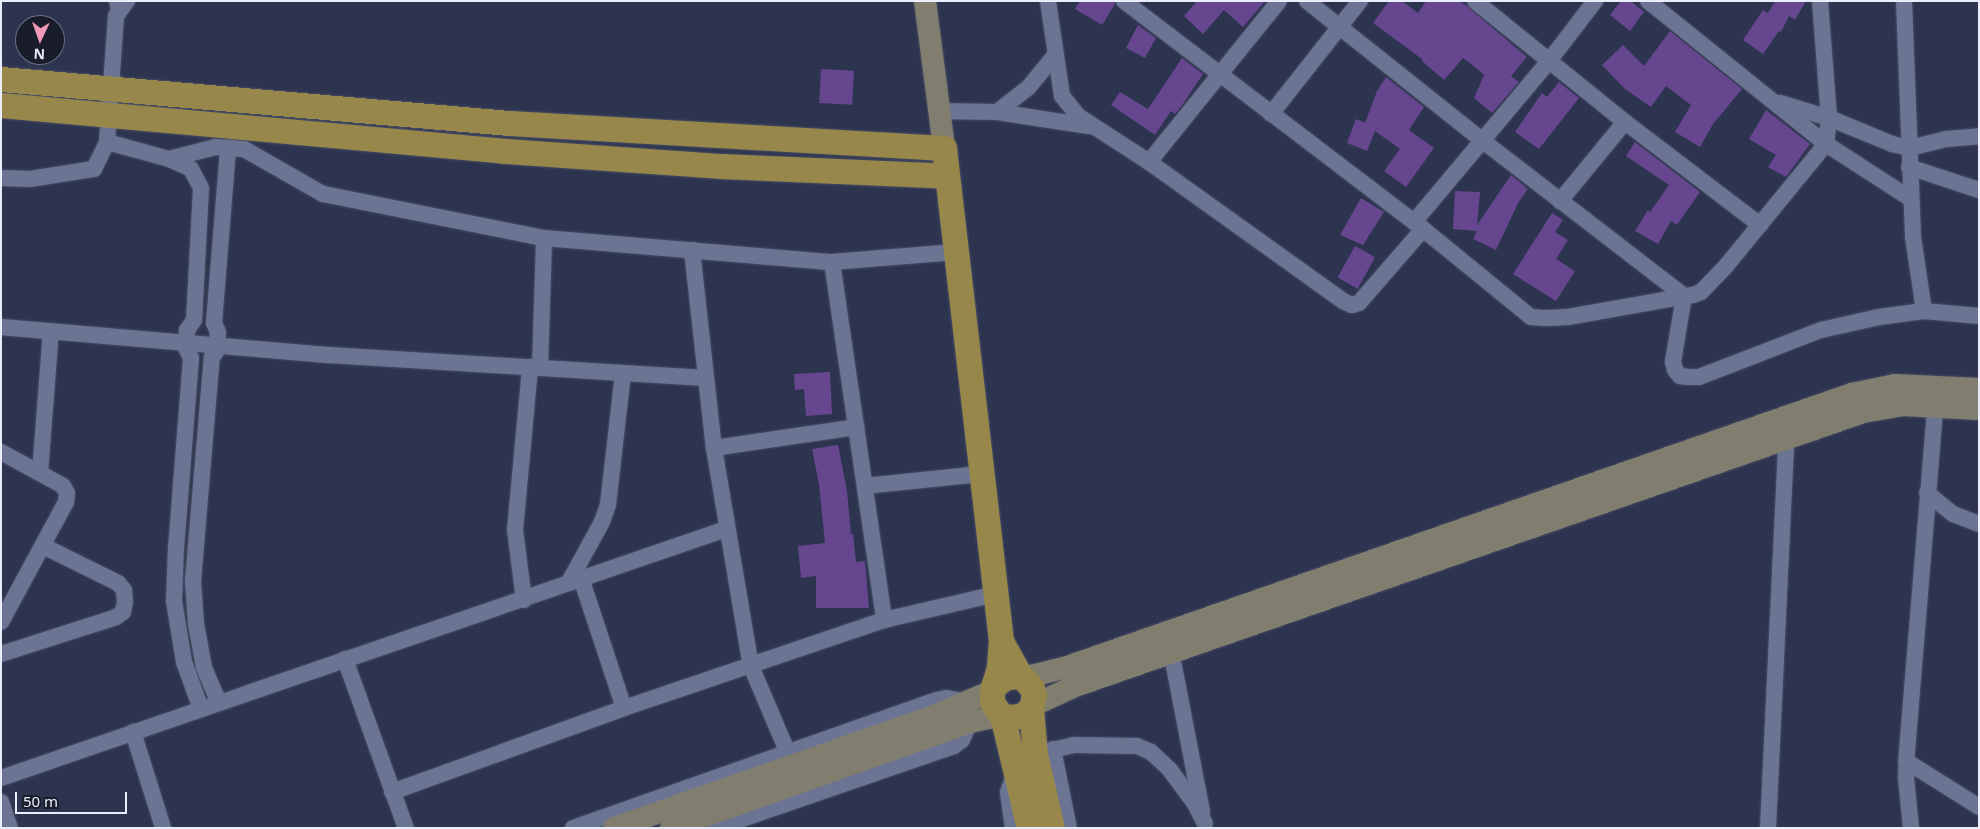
<!DOCTYPE html>
<style>
body{margin:0}
#map{position:relative;width:1980px;height:829px;overflow:hidden;background:#2d344f;font-family:"Noto Sans",sans-serif}
div>[style]{position:absolute}
[style*='--x']{left:calc(var(--x)*1px);top:calc(var(--y)*1px);width:calc(var(--w)*1px);rotate:calc(var(--a)*1deg)}
.building>*{inset:0;background:#66468e;transform-origin:0 0}
.roads{filter:drop-shadow(0 0 1px #484e64) drop-shadow(0 0 1px #484e64)}
.lane>*{height:8px;margin:-4px;padding:0 4px;transform-origin:4px;border-radius:4px;background:#6b7493}
.street>*{height:16px;margin:-8px;padding:0 8px;transform-origin:8px;border-radius:8px;background:#6b7493}
.secondary>*{height:22px;margin:-11px;padding:0 11px;transform-origin:11px;border-radius:11px;background:#817e6f}
.primary>*{height:25px;margin:-12.5px;padding:0 12.5px;transform-origin:12.5px;border-radius:12.5px;background:#97874a}
span{translate:-50% -50%;white-space:nowrap;text-align:center;line-height:1.15;-webkit-text-stroke:4px #191d29;paint-order:stroke}
.frame{position:absolute;inset:0;border:2px solid #eaeefc;pointer-events:none}
.north{position:absolute;left:15px;top:15px;width:50px;height:50px;box-sizing:border-box;background:#191d29;border:1px solid #6d717d;border-radius:50%;rotate:183deg;font-size:14px;font-weight:700;line-height:20px;text-align:center;color:#eaeefc}
.north::after{content:'';display:block;margin:auto;width:18px;height:22px;background:#f09ab7;clip-path:polygon(50% 0,100% 100%,50% 72%,0 100%)}
.scale{position:absolute;left:15px;top:792px;width:112px;height:22px;box-sizing:border-box;border:2px solid #eaeefc;border-top:0;padding-left:6px;font-size:15px;line-height:18px;white-space:nowrap;color:#eaeefc;-webkit-text-stroke:4px #191d29;paint-order:stroke}
</style>
<div id="map">
<div class="building">
<div style="clip-path:polygon(1080px 1px,1114px 1px,1115px 4px,1102px 25px,1075px 9px)"></div>
<div style="clip-path:polygon(1197px 1px,1265px 1px,1243px 27px,1224px 10px,1203px 34px,1184px 16px)"></div>
<div style="clip-path:polygon(1389px 1px,1402px 1px,1418px 13px,1426px 1px,1458px 1px,1466px 5px,1527px 57px,1511px 76px,1519px 82px,1492px 113px,1474px 98px,1484px 75px,1475px 67px,1463px 58px,1444px 80px,1422px 61px,1422px 59px,1373px 23px)"></div>
<div style="clip-path:polygon(1621px 1px,1631px 1px,1644px 12px,1630px 31px,1610px 15px)"></div>
<div style="clip-path:polygon(1775px 1px,1806px 1px,1795px 20px,1789px 16px,1781px 32px,1779px 31px,1763px 54px,1743px 40px,1763px 10px,1768px 13px)"></div>
<div style="clip-path:polygon(1138px 25px,1156px 38px,1145px 58px,1126px 48px)"></div>
<div style="clip-path:polygon(1670px 31px,1742px 89px,1713px 124px,1700px 147px,1675px 132px,1691px 105px,1666px 86px,1651px 107px,1625px 89px,1602px 65px,1623px 45px,1644px 66px)"></div>
<div style="clip-path:polygon(1182px 58px,1203px 74px,1183px 104px,1175px 114px,1171px 111px,1155px 135px,1111px 105px,1120px 92px,1148px 109px)"></div>
<div style="left:821px;top:69px;width:33px;height:34px;rotate:3deg"></div>
<div style="clip-path:polygon(1386px 77px,1424px 107px,1409px 130px,1434px 148px,1406px 187px,1384px 171px,1400px 149px,1375px 131px,1367px 151px,1347px 143px,1356px 119px,1365px 123px,1377px 91px)"></div>
<div style="clip-path:polygon(1559px 82px,1579px 98px,1539px 149px,1515px 132px,1542px 93px,1547px 97px)"></div>
<div style="clip-path:polygon(1766px 110px,1810px 144px,1786px 177px,1768px 167px,1776px 155px,1749px 139px)"></div>
<div style="clip-path:polygon(1635px 142px,1700px 192px,1677px 225px,1671px 221px,1658px 244px,1635px 231px,1648px 210px,1650px 212px,1669px 185px,1626px 156px)"></div>
<div style="clip-path:polygon(1511px 175px,1528px 189px,1518px 203px,1496px 250px,1473px 239px,1477px 231px,1453px 229px,1455px 191px,1480px 192px,1477px 225px)"></div>
<div style="clip-path:polygon(1361px 198px,1384px 212px,1363px 245px,1340px 235px)"></div>
<div style="clip-path:polygon(1552px 213px,1563px 220px,1555px 232px,1568px 240px,1556px 259px,1575px 271px,1556px 301px,1513px 274px)"></div>
<div style="left:1355px;top:246px;width:23px;height:36px;rotate:29deg"></div>
<div style="clip-path:polygon(830px 372px,832px 414px,806px 416px,804px 389px,795px 390px,794px 374px)"></div>
<div style="clip-path:polygon(838px 445px,847px 491px,851px 534px,853px 534px,856px 562px,865px 561px,869px 608px,816px 608px,816px 576px,801px 578px,798px 546px,825px 543px,819px 484px,812px 449px)"></div>
</div>
<div class="roads">
<div class="lane">
<div style="--x:113;--y:1;--w:13;--a:77"></div>
</div>
<div class="street">
<div style="--x:1048;--y:1;--w:96;--a:81.6"></div>
<div style="--x:1062;--y:96;--w:26;--a:51"></div>
<div style="--x:1078;--y:116;--w:85;--a:32.9"></div>
<div style="--x:1149;--y:162;--w:239;--a:35.6"></div>
<div style="--x:1343;--y:301;--w:10;--a:24"></div>
<div style="--x:1352;--y:305;--w:7;--a:-16"></div>
<div style="--x:1359;--y:303;--w:98;--a:-49.1"></div>
<div style="--x:1124;--y:1;--w:376;--a:37.3"></div>
<div style="--x:1423;--y:229;--w:139;--a:39.2"></div>
<div style="--x:1531;--y:317;--w:16;--a:4"></div>
<div style="--x:1547;--y:318;--w:21;--a:-3"></div>
<div style="--x:1568;--y:317;--w:127;--a:-10"></div>
<div style="--x:1693;--y:295;--w:9;--a:-21"></div>
<div style="--x:1701;--y:292;--w:36;--a:-46"></div>
<div style="--x:1726;--y:266;--w:158;--a:-50.7"></div>
<div style="--x:1826;--y:144;--w:26;--a:-83"></div>
<div style="--x:1829;--y:118;--w:117;--a:-94.4"></div>
<div style="--x:1307;--y:1;--w:225;--a:38.5"></div>
<div style="--x:1483;--y:141;--w:254;--a:37.6"></div>
<div style="--x:1475;--y:1;--w:193;--a:38.9"></div>
<div style="--x:1625;--y:122;--w:170;--a:37.3"></div>
<div style="--x:1648;--y:1;--w:228;--a:38.8"></div>
<div style="--x:1826;--y:144;--w:101;--a:32.9"></div>
<div style="--x:1904;--y:1;--w:236;--a:87.8"></div>
<div style="--x:1913;--y:237;--w:75;--a:81.5"></div>
<div style="--x:1780;--y:103;--w:51;--a:17"></div>
<div style="--x:1829;--y:118;--w:68;--a:22.4"></div>
<div style="--x:1892;--y:144;--w:18;--a:13"></div>
<div style="--x:1910;--y:148;--w:38;--a:-14"></div>
<div style="--x:1947;--y:139;--w:32;--a:-5"></div>
<div style="--x:938;--y:111;--w:59;--a:1"></div>
<div style="--x:997;--y:112;--w:93;--a:8.7"></div>
<div style="--x:997;--y:112;--w:39;--a:-38"></div>
<div style="--x:1028;--y:88;--w:44;--a:-50.5"></div>
<div style="--x:1271;--y:114;--w:144;--a:-51.8"></div>
<div style="--x:107;--y:142;--w:64;--a:15.3"></div>
<div style="--x:169;--y:159;--w:48;--a:-14.6"></div>
<div style="--x:215;--y:147;--w:29;--a:4"></div>
<div style="--x:244;--y:149;--w:91;--a:29.7"></div>
<div style="--x:323;--y:194;--w:225;--a:11.3"></div>
<div style="--x:544;--y:238;--w:289;--a:4.8"></div>
<div style="--x:832;--y:262;--w:124;--a:-4.6"></div>
<div style="--x:169;--y:159;--w:24;--a:24"></div>
<div style="--x:191;--y:169;--w:21;--a:62"></div>
<div style="--x:201;--y:188;--w:132;--a:93"></div>
<div style="--x:194;--y:320;--w:12;--a:125"></div>
<div style="--x:187;--y:330;--w:18;--a:93"></div>
<div style="--x:186;--y:348;--w:11;--a:63"></div>
<div style="--x:191;--y:358;--w:190;--a:94.5"></div>
<div style="--x:176;--y:547;--w:54;--a:92.1"></div>
<div style="--x:174;--y:601;--w:62;--a:80.7"></div>
<div style="--x:184;--y:662;--w:50;--a:70.1"></div>
<div style="--x:1149;--y:162;--w:207;--a:-51.1"></div>
<div style="--x:1909;--y:167;--w:74;--a:18.2"></div>
<div style="--x:1;--y:178;--w:29;--a:2"></div>
<div style="--x:30;--y:179;--w:65;--a:-8.9"></div>
<div style="--x:94;--y:169;--w:30;--a:-64"></div>
<div style="--x:107;--y:142;--w:126;--a:-85.9"></div>
<div style="--x:116;--y:16;--w:19;--a:-54"></div>
<div style="--x:1560;--y:201;--w:102;--a:-50.6"></div>
<div style="--x:1414;--y:222;--w:210;--a:-50"></div>
<div style="--x:1549;--y:61;--w:76;--a:-52.5"></div>
<div style="--x:692;--y:250;--w:199;--a:83.7"></div>
<div style="--x:714;--y:448;--w:221;--a:80.4"></div>
<div style="--x:751;--y:666;--w:95;--a:67"></div>
<div style="--x:832;--y:262;--w:362;--a:81.7"></div>
<div style="--x:1684;--y:296;--w:67;--a:99.5"></div>
<div style="--x:1673;--y:362;--w:8;--a:76"></div>
<div style="--x:1675;--y:370;--w:8;--a:50"></div>
<div style="--x:1680;--y:376;--w:9;--a:6"></div>
<div style="--x:1689;--y:377;--w:10;--a:0"></div>
<div style="--x:1699;--y:377;--w:131;--a:-21.1"></div>
<div style="--x:1821;--y:330;--w:59;--a:-12.6"></div>
<div style="--x:1879;--y:317;--w:45;--a:-7.6"></div>
<div style="--x:1924;--y:311;--w:55;--a:5.2"></div>
<div style="--x:1;--y:327;--w:328;--a:4.9"></div>
<div style="--x:328;--y:355;--w:378;--a:3.5"></div>
<div style="--x:540;--y:368;--w:130;--a:-88.2"></div>
<div style="--x:714;--y:448;--w:144;--a:-8.4"></div>
<div style="--x:1;--y:452;--w:71;--a:28.7"></div>
<div style="--x:63;--y:486;--w:8;--a:60"></div>
<div style="--x:67;--y:493;--w:9;--a:96"></div>
<div style="--x:66;--y:502;--w:136;--a:118.4"></div>
<div style="--x:40;--y:473;--w:142;--a:-85.6"></div>
<div style="--x:865;--y:486;--w:118;--a:-5.9"></div>
<div style="--x:1927;--y:493;--w:33;--a:39"></div>
<div style="--x:1953;--y:514;--w:28;--a:21"></div>
<div style="--x:581;--y:578;--w:137;--a:71.7"></div>
<div style="--x:569;--y:582;--w:68;--a:-61.2"></div>
<div style="--x:602;--y:522;--w:18;--a:-71"></div>
<div style="--x:608;--y:505;--w:133;--a:-83.5"></div>
<div style="--x:524;--y:600;--w:71;--a:-97.3"></div>
<div style="--x:515;--y:530;--w:164;--a:-84.7"></div>
<div style="--x:1;--y:654;--w:121;--a:-17.8"></div>
<div style="--x:116;--y:617;--w:9;--a:-36"></div>
<div style="--x:123;--y:612;--w:10;--a:-79"></div>
<div style="--x:125;--y:602;--w:12;--a:-95"></div>
<div style="--x:124;--y:590;--w:9;--a:-131"></div>
<div style="--x:118;--y:583;--w:84;--a:-153.7"></div>
<div style="--x:345;--y:659;--w:180;--a:70.2"></div>
<div style="--x:1174;--y:666;--w:148;--a:79.1"></div>
<div style="--x:219;--y:703;--w:39;--a:-113"></div>
<div style="--x:204;--y:667;--w:44;--a:-100.5"></div>
<div style="--x:196;--y:624;--w:43;--a:-94"></div>
<div style="--x:193;--y:581;--w:225;--a:-85.2"></div>
<div style="--x:212;--y:357;--w:6;--a:-51"></div>
<div style="--x:216;--y:352;--w:7;--a:-82"></div>
<div style="--x:217;--y:345;--w:13;--a:-86"></div>
<div style="--x:218;--y:332;--w:10;--a:-114"></div>
<div style="--x:214;--y:323;--w:176;--a:-85.4"></div>
<div style="--x:133;--y:732;--w:101;--a:72.6"></div>
<div style="--x:1053;--y:749;--w:81;--a:78.6"></div>
<div style="--x:1035;--y:754;--w:40;--a:-13"></div>
<div style="--x:1074;--y:745;--w:63;--a:0.9"></div>
<div style="--x:1137;--y:746;--w:15;--a:23"></div>
<div style="--x:1151;--y:752;--w:26;--a:43"></div>
<div style="--x:1170;--y:770;--w:42;--a:53.7"></div>
<div style="--x:1195;--y:804;--w:22;--a:63"></div>
<div style="--x:1906;--y:761;--w:86;--a:32.2"></div>
<div style="--x:1;--y:778;--w:767;--a:-18.95"></div>
<div style="--x:392;--y:792;--w:247;--a:-19.9"></div>
<div style="--x:624;--y:708;--w:274;--a:-18.7"></div>
<div style="--x:884;--y:620;--w:115;--a:-13.1"></div>
<div style="--x:1;--y:802;--w:28;--a:71"></div>
<div style="--x:573;--y:828;--w:386;--a:-19.4"></div>
<div style="--x:937;--y:700;--w:9;--a:-13"></div>
<div style="--x:946;--y:698;--w:22;--a:10"></div>
<div style="--x:716;--y:828;--w:252;--a:-19"></div>
<div style="--x:954;--y:746;--w:10;--a:-37"></div>
<div style="--x:962;--y:740;--w:20;--a:-66"></div>
<div style="--x:1013;--y:828;--w:36;--a:-98"></div>
<div style="--x:1008;--y:792;--w:12;--a:-70"></div>
<div style="--x:1012;--y:781;--w:7;--a:-34"></div>
<div style="--x:1768;--y:828;--w:381;--a:-87.3"></div>
<div style="--x:1911;--y:828;--w:50;--a:-95.7"></div>
<div style="--x:1906;--y:778;--w:27;--a:-88"></div>
<div style="--x:1907;--y:751;--w:341;--a:-85.3"></div>
</div>
<div class="secondary">
<div style="--x:925;--y:1;--w:148;--a:82.6"></div>
<div style="--x:1023;--y:678;--w:45;--a:-14"></div>
<div style="--x:1067;--y:667;--w:831;--a:-19.18"></div>
<div style="--x:1852;--y:394;--w:44;--a:-11.8"></div>
<div style="--x:1895;--y:385;--w:84;--a:2.7"></div>
<div style="--x:1032;--y:706;--w:47;--a:-24.9"></div>
<div style="--x:1075;--y:686;--w:834;--a:-19.17"></div>
<div style="--x:1863;--y:412;--w:40;--a:-10"></div>
<div style="--x:1902;--y:405;--w:77;--a:3"></div>
<div style="--x:614;--y:828;--w:336;--a:-19.3"></div>
<div style="--x:931;--y:717;--w:66;--a:-23.1"></div>
<div style="--x:671;--y:828;--w:317;--a:-19.5"></div>
<div style="--x:970;--y:722;--w:33;--a:-12"></div>
</div>
<div class="primary">
<div style="--x:1;--y:79;--w:510;--a:4.95"></div>
<div style="--x:509;--y:123;--w:436;--a:3.3"></div>
<div style="--x:944;--y:148;--w:496;--a:83.4"></div>
<div style="--x:1;--y:105;--w:507;--a:5.2"></div>
<div style="--x:506;--y:151;--w:217;--a:4"></div>
<div style="--x:722;--y:166;--w:225;--a:2.5"></div>
<div style="--x:993;--y:687;--w:14;--a:-39"></div>
<div style="--x:1004;--y:678;--w:13;--a:-9"></div>
<div style="--x:1017;--y:676;--w:4;--a:14"></div>
<div style="--x:1021;--y:677;--w:2;--a:27"></div>
<div style="--x:1023;--y:678;--w:13;--a:48"></div>
<div style="--x:1032;--y:688;--w:7;--a:74"></div>
<div style="--x:1034;--y:695;--w:13;--a:103"></div>
<div style="--x:1031;--y:708;--w:13;--a:141"></div>
<div style="--x:1021;--y:716;--w:14;--a:176"></div>
<div style="--x:1007;--y:717;--w:8;--a:-157"></div>
<div style="--x:1000;--y:714;--w:14;--a:-124"></div>
<div style="--x:992;--y:702;--w:7;--a:-90"></div>
<div style="--x:992;--y:695;--w:8;--a:-83"></div>
<div style="--x:993;--y:687;--w:21;--a:-73"></div>
<div style="--x:999;--y:667;--w:26;--a:-86"></div>
<div style="--x:1001;--y:641;--w:41;--a:60.9"></div>
<div style="--x:1031;--y:708;--w:46;--a:85"></div>
<div style="--x:1035;--y:754;--w:76;--a:77.1"></div>
<div style="--x:1002;--y:715;--w:116;--a:76.6"></div>
</div>
</div>
<div class="frame"></div>
<div class="north">N</div>
<div class="scale">50 m</div>
</div>
